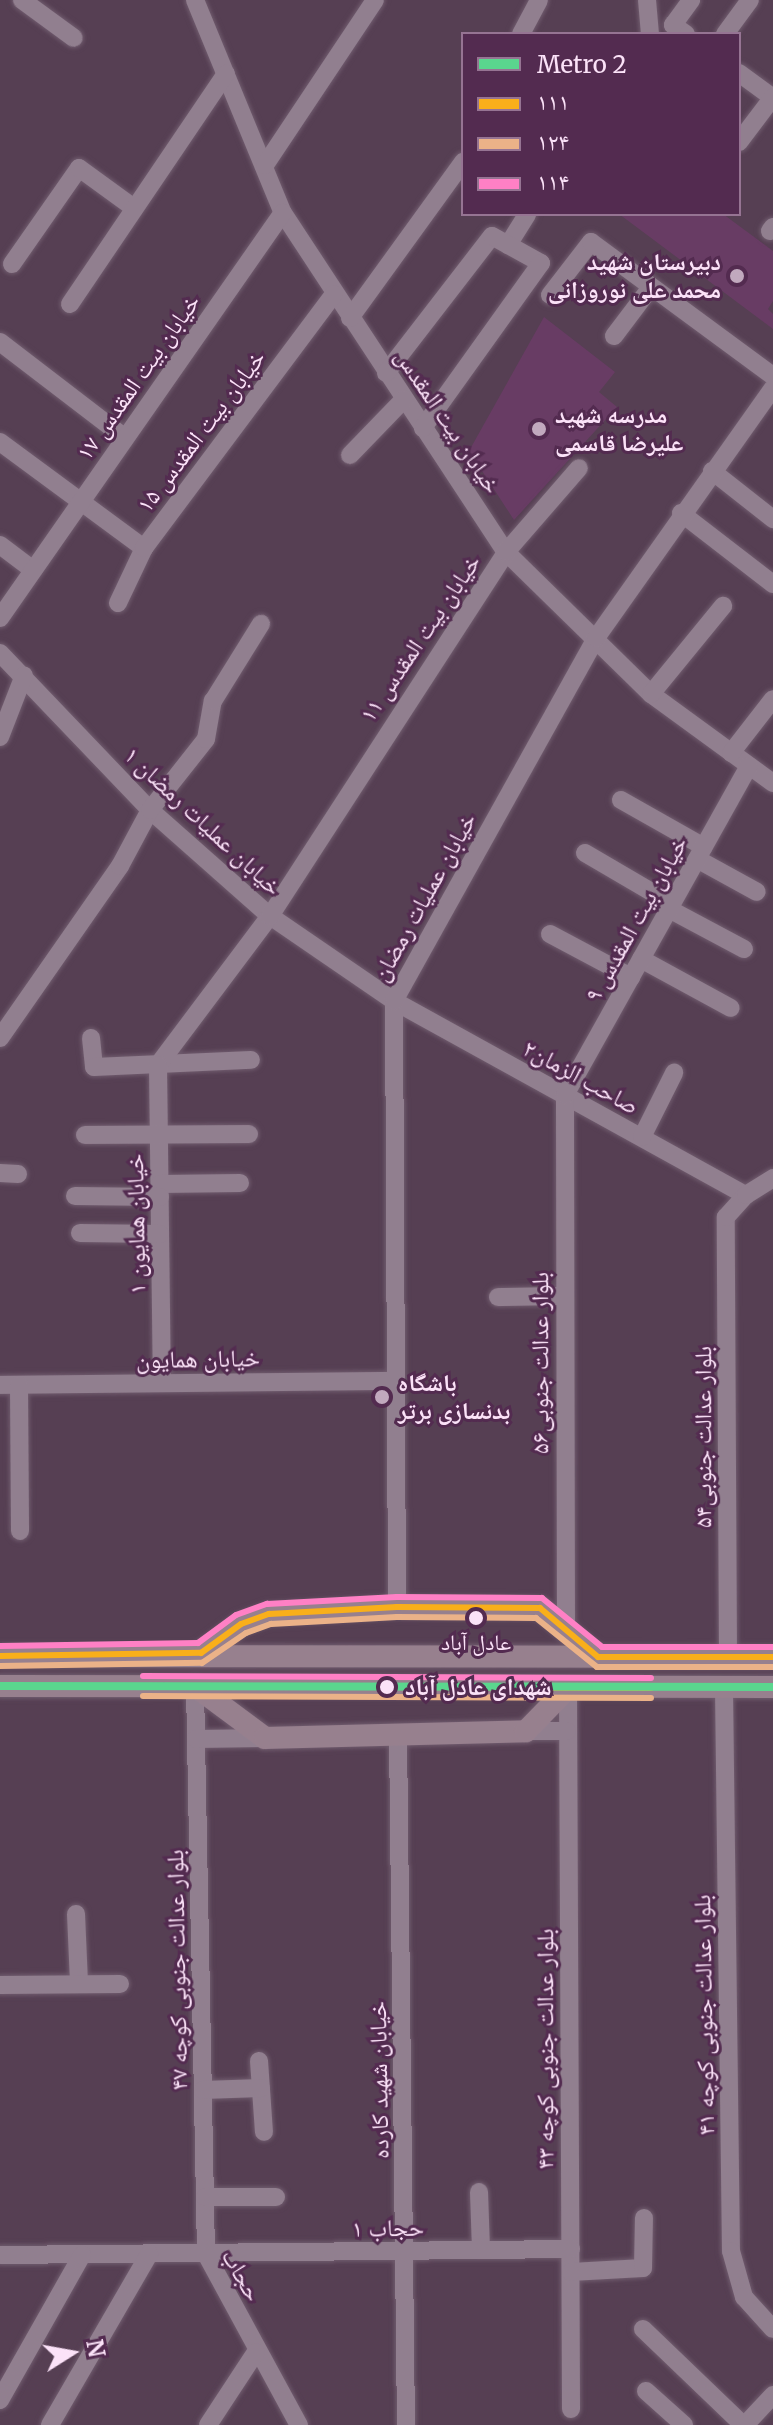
<!DOCTYPE html>
<meta charset="utf-8">
<style>
body{margin:0}
#map{position:relative;width:773px;height:2425px;overflow:hidden;background:#563f53;font-family:Merriweather,"Noto Naskh Arabic",serif}
div>[style]{position:absolute}
[style*='--x']{left:calc(var(--x)*1px);top:calc(var(--y)*1px);width:calc(var(--w)*1px);rotate:calc(var(--a)*1deg)}
.built>*{inset:0;background:#683c64}
.roads{filter:drop-shadow(0 0 2px #705c6e) drop-shadow(0 0 2px #705c6e)}
.minor>*{height:18px;margin:-9px;padding:0 9px;transform-origin:9px;border-radius:9px;background:#917f8f}
.major>*{height:22px;margin:-11px;padding:0 11px;transform-origin:11px;border-radius:11px;background:#97808e}
.bus-1>*{height:6px;margin:-3px;padding:0 3px;transform-origin:3px;border-radius:3px;background:#f9af1a}
.bus-2>*{height:6px;margin:-3px;padding:0 3px;transform-origin:3px;border-radius:3px;background:#ebb288}
.bus-3>*{height:6px;margin:-3px;padding:0 3px;transform-origin:3px;border-radius:3px;background:#ff80c5}
.metro-1>*{height:8px;margin:-4px;padding:0 4px;transform-origin:4px;border-radius:4px;background:#5ad68e}
.dots>*{width:22px;height:22px;translate:-50% -50%;box-sizing:border-box;border:4px solid #532b50;border-radius:50%}
span{translate:-50% -50%;white-space:nowrap;text-align:center;line-height:1.15;-webkit-text-stroke:6px #532b50;paint-order:stroke}
.bus-label{font-size:22px;color:#fbe2f8}
.poi-label{font-size:24px;color:#fbe2f8;font-weight:700}
.right{translate:-100% -50%;text-align:right}
.left{translate:0 -50%;text-align:left}
.street-label{font-size:24px;color:#fbe2f8}
.stop-label{font-size:24px;color:#fbe2f8;font-weight:700}
.legend{position:absolute;left:461px;top:32px;width:280px;height:184px;box-sizing:border-box;background:#532b50;border:2px solid #967493;margin:0;padding:10px 14px;list-style:none;font-size:24px;color:#fbe2f8}
.legend li{display:flex;align-items:center;gap:16px;height:40px}
.legend b{width:40px;border:2px solid #967493}
.north{position:absolute;left:32px;top:2313px;width:80px;height:80px;-webkit-text-stroke:6px #532b50;paint-order:stroke;rotate:79deg;font-size:22px;font-weight:700;line-height:32px;text-align:center;color:#fbe2f8}
.north::after{content:'';display:block;margin:auto;width:28px;height:36px;background:#fbe2f8;clip-path:polygon(50% 0,100% 100%,50% 72%,0 100%)}
</style>
<div id="map">
<div class="built">
<div style="clip-path:polygon(619px 214px,723px 214px,773px 251px,773px 301px,768px 309px,773px 314px,773px 329px)"></div>
<div style="clip-path:polygon(544px 317px,615px 372px,599px 392px,617px 407px,514px 520px,469px 451px)"></div>
</div>
<div class="roads">
<div class="minor">
<div style="--x:22;--y:0;--w:64;--a:36.2"></div>
<div style="--x:195;--y:0;--w:230;--a:67.6"></div>
<div style="--x:283;--y:213;--w:406;--a:56.7"></div>
<div style="--x:506;--y:552;--w:203;--a:44.4"></div>
<div style="--x:651;--y:694;--w:151;--a:36.1"></div>
<div style="--x:647;--y:0;--w:34;--a:85"></div>
<div style="--x:521;--y:34;--w:38;--a:-62"></div>
<div style="--x:686;--y:34;--w:16;--a:-145"></div>
<div style="--x:673;--y:25;--w:31;--a:-54"></div>
<div style="--x:725;--y:34;--w:42;--a:-53.7"></div>
<div style="--x:739;--y:73;--w:42;--a:36.3"></div>
<div style="--x:739;--y:142;--w:56;--a:-52.9"></div>
<div style="--x:265;--y:165;--w:198;--a:-56.3"></div>
<div style="--x:770;--y:231;--w:5;--a:-53"></div>
<div style="--x:508;--y:245;--w:36;--a:-58"></div>
<div style="--x:12;--y:264;--w:117;--a:-55.1"></div>
<div style="--x:79;--y:168;--w:68;--a:36"></div>
<div style="--x:550;--y:295;--w:67;--a:-52.3"></div>
<div style="--x:591;--y:242;--w:226;--a:36.4"></div>
<div style="--x:70;--y:304;--w:278;--a:-55.9"></div>
<div style="--x:350;--y:318;--w:193;--a:-54.1"></div>
<div style="--x:614;--y:336;--w:61;--a:-52.9"></div>
<div style="--x:0;--y:342;--w:156;--a:37.5"></div>
<div style="--x:386;--y:373;--w:173;--a:-52.3"></div>
<div style="--x:492;--y:236;--w:56;--a:28.9"></div>
<div style="--x:541;--y:263;--w:203;--a:125.6"></div>
<div style="--x:0;--y:442;--w:179;--a:36.4"></div>
<div style="--x:350;--y:455;--w:78;--a:-46"></div>
<div style="--x:712;--y:471;--w:78;--a:38.2"></div>
<div style="--x:681;--y:513;--w:116;--a:37.7"></div>
<div style="--x:0;--y:545;--w:39;--a:37"></div>
<div style="--x:118;--y:603;--w:61;--a:-64.7"></div>
<div style="--x:144;--y:548;--w:317;--a:-53.2"></div>
<div style="--x:0;--y:618;--w:494;--a:-55.1"></div>
<div style="--x:0;--y:653;--w:217;--a:46.3"></div>
<div style="--x:150;--y:810;--w:160;--a:41.5"></div>
<div style="--x:270;--y:916;--w:150;--a:34.4"></div>
<div style="--x:394;--y:1001;--w:402;--a:28.9"></div>
<div style="--x:651;--y:694;--w:114;--a:-50.7"></div>
<div style="--x:0;--y:737;--w:66;--a:-68.8"></div>
<div style="--x:731;--y:753;--w:68;--a:-52.1"></div>
<div style="--x:621;--y:800;--w:95;--a:29.5"></div>
<div style="--x:585;--y:853;--w:101;--a:30.4"></div>
<div style="--x:697;--y:859;--w:68;--a:28.8"></div>
<div style="--x:669;--y:909;--w:85;--a:28.1"></div>
<div style="--x:550;--y:934;--w:92;--a:28"></div>
<div style="--x:641;--y:959;--w:102;--a:28.6"></div>
<div style="--x:0;--y:1038;--w:210;--a:-55.1"></div>
<div style="--x:120;--y:866;--w:64;--a:-61.8"></div>
<div style="--x:150;--y:810;--w:90;--a:-51.7"></div>
<div style="--x:206;--y:739;--w:39;--a:-80"></div>
<div style="--x:213;--y:701;--w:91;--a:-58.1"></div>
<div style="--x:91;--y:1038;--w:29;--a:84"></div>
<div style="--x:94;--y:1067;--w:157;--a:-2.6"></div>
<div style="--x:158;--y:1065;--w:186;--a:-53.1"></div>
<div style="--x:270;--y:916;--w:434;--a:-57"></div>
<div style="--x:506;--y:552;--w:111;--a:-49"></div>
<div style="--x:158;--y:1065;--w:318;--a:89.3"></div>
<div style="--x:85;--y:1135;--w:164;--a:-0.3"></div>
<div style="--x:642;--y:1137;--w:72;--a:-63.4"></div>
<div style="--x:0;--y:1173;--w:18;--a:3"></div>
<div style="--x:160;--y:1184;--w:80;--a:-0.7"></div>
<div style="--x:75;--y:1196;--w:85;--a:0.7"></div>
<div style="--x:80;--y:1233;--w:80;--a:0.7"></div>
<div style="--x:498;--y:1297;--w:66;--a:-0.9"></div>
<div style="--x:0;--y:1385;--w:396;--a:-0.6"></div>
<div style="--x:19;--y:1385;--w:146;--a:89.6"></div>
<div style="--x:397;--y:1607;--w:606;--a:-90.28"></div>
<div style="--x:394;--y:1001;--w:415;--a:-60.9"></div>
<div style="--x:596;--y:638;--w:306;--a:-54.7"></div>
<div style="--x:566;--y:1631;--w:536;--a:-90.11"></div>
<div style="--x:565;--y:1095;--w:377;--a:-60.8"></div>
<div style="--x:728;--y:1657;--w:440;--a:-90.3"></div>
<div style="--x:726;--y:1217;--w:30;--a:-48"></div>
<div style="--x:746;--y:1195;--w:32;--a:-32"></div>
<div style="--x:195;--y:1686;--w:568;--a:88.89"></div>
<div style="--x:206;--y:2254;--w:195;--a:61.5"></div>
<div style="--x:568;--y:1688;--w:721;--a:89.76"></div>
<div style="--x:724;--y:1688;--w:563;--a:89.29"></div>
<div style="--x:731;--y:2251;--w:48;--a:74.2"></div>
<div style="--x:744;--y:2297;--w:43;--a:47.8"></div>
<div style="--x:526;--y:1731;--w:41;--a:0"></div>
<div style="--x:398;--y:1734;--w:691;--a:89.34"></div>
<div style="--x:196;--y:1739;--w:69;--a:-0.8"></div>
<div style="--x:76;--y:1914;--w:70;--a:87.5"></div>
<div style="--x:0;--y:1985;--w:120;--a:-0.5"></div>
<div style="--x:259;--y:2061;--w:71;--a:86"></div>
<div style="--x:203;--y:2090;--w:58;--a:-2"></div>
<div style="--x:479;--y:2192;--w:58;--a:88"></div>
<div style="--x:205;--y:2197;--w:71;--a:0"></div>
<div style="--x:0;--y:2255;--w:571;--a:-0.6"></div>
<div style="--x:571;--y:2272;--w:72;--a:-3.2"></div>
<div style="--x:643;--y:2268;--w:50;--a:-88.9"></div>
<div style="--x:643;--y:2329;--w:139;--a:43.8"></div>
<div style="--x:646;--y:2391;--w:51;--a:41.8"></div>
<div style="--x:0;--y:2400;--w:167;--a:-60.5"></div>
<div style="--x:50;--y:2425;--w:198;--a:-59.9"></div>
<div style="--x:208;--y:2425;--w:87;--a:-56.7"></div>
<div style="--x:745;--y:2425;--w:41;--a:-47"></div>
</div>
<div class="major">
<div style="--x:201;--y:1653;--w:49;--a:-35.9"></div>
<div style="--x:241;--y:1624;--w:30;--a:-20"></div>
<div style="--x:269;--y:1614;--w:128;--a:-3.1"></div>
<div style="--x:397;--y:1607;--w:143;--a:0.4"></div>
<div style="--x:540;--y:1608;--w:76;--a:40.2"></div>
<div style="--x:0;--y:1656;--w:773;--a:0.07"></div>
<div style="--x:0;--y:1686;--w:773;--a:0.07"></div>
<div style="--x:195;--y:1686;--w:87;--a:36.6"></div>
<div style="--x:265;--y:1738;--w:261;--a:-1.5"></div>
<div style="--x:526;--y:1731;--w:60;--a:-45.7"></div>
</div>
</div>
<div class="bus-1">
<div style="--x:0;--y:1656;--w:201;--a:-0.9"></div>
<div style="--x:201;--y:1653;--w:49;--a:-35.9"></div>
<div style="--x:241;--y:1624;--w:30;--a:-20"></div>
<div style="--x:269;--y:1614;--w:128;--a:-3.1"></div>
<div style="--x:397;--y:1607;--w:143;--a:0.4"></div>
<div style="--x:540;--y:1608;--w:76;--a:40.2"></div>
<div style="--x:598;--y:1657;--w:175;--a:0"></div>
<div style="--x:143;--y:1686;--w:508;--a:0.23"></div>
</div>
<div class="bus-2">
<div style="--x:0;--y:1666;--w:202;--a:-0.9"></div>
<div style="--x:202;--y:1663;--w:53;--a:-34.3"></div>
<div style="--x:246;--y:1633;--w:27;--a:-20"></div>
<div style="--x:271;--y:1624;--w:126;--a:-3.2"></div>
<div style="--x:397;--y:1617;--w:139;--a:0.4"></div>
<div style="--x:536;--y:1618;--w:78;--a:38.8"></div>
<div style="--x:597;--y:1667;--w:176;--a:0"></div>
<div style="--x:143;--y:1696;--w:508;--a:0.23"></div>
</div>
<div class="bus-3">
<div style="--x:0;--y:1646;--w:198;--a:-0.9"></div>
<div style="--x:198;--y:1643;--w:47;--a:-36.4"></div>
<div style="--x:236;--y:1615;--w:33;--a:-20"></div>
<div style="--x:267;--y:1604;--w:130;--a:-3.1"></div>
<div style="--x:397;--y:1597;--w:145;--a:0.4"></div>
<div style="--x:542;--y:1598;--w:77;--a:39.2"></div>
<div style="--x:602;--y:1647;--w:171;--a:0"></div>
<div style="--x:143;--y:1676;--w:508;--a:0.23"></div>
</div>
<div class="metro-1">
<div style="--x:0;--y:1686;--w:773;--a:0.07"></div>
</div>
<div class="dots">
<div style="left:737px;top:276px;background:#c1a9be"></div>
<div style="left:539px;top:429px;background:#c1a9be"></div>
<div style="left:382px;top:1397px;background:#c1a9be"></div>
<div style="left:476px;top:1618px;background:#fbe2f8"></div>
<div style="left:387px;top:1687px;background:#fbe2f8"></div>
</div>
<div class="bus-label">
<span style="left:476px;top:1643px">عادل آباد</span>
</div>
<div class="poi-label">
<span class="right" style="left:721px;top:276px">دبیرستان شهید<br>محمد علی نوروزانی</span>
<span class="left" style="left:555px;top:429px">مدرسه شهید<br>علیرضا قاسمی</span>
<span class="left" style="left:398px;top:1397px">باشگاه<br>بدنسازی برتر</span>
</div>
<div class="street-label">
<span style="left:138px;top:377px;rotate:-55deg">خیابان بیت المقدس ۱۷</span>
<span style="left:448px;top:421px;rotate:56deg">خیابان بیت المقدس</span>
<span style="left:201px;top:431px;rotate:-53deg">خیابان بیت المقدس ۱۵</span>
<span style="left:420px;top:638px;rotate:-56deg">خیابان بیت المقدس ۱۱</span>
<span style="left:203px;top:821px;rotate:43deg">خیابان عملیات رمضان ۱</span>
<span style="left:424px;top:897px;rotate:-61deg">خیابان عملیات رمضان</span>
<span style="left:636px;top:919px;rotate:-61deg">خیابان بیت المقدس ۹</span>
<span style="left:581px;top:1077px;rotate:29deg">۲صاحب الزمان</span>
<span style="left:136px;top:1224px;rotate:-91deg">خیابان همایون ۱</span>
<span style="left:198px;top:1359px;rotate:-1deg">خیابان همایون</span>
<span style="left:540px;top:1363px;rotate:-90deg">بلوار عدالت جنوبی۵۶</span>
<span style="left:703px;top:1437px;rotate:-90deg">بلوار عدالت جنوبی۵۴</span>
<span style="left:177px;top:1970px;rotate:-91deg">بلوار عدالت جنوبی کوچه ۴۷</span>
<span style="left:704px;top:2015px;rotate:-91deg">بلوار عدالت جنوبی کوچه ۴۱</span>
<span style="left:545px;top:2049px;rotate:-90deg">بلوار عدالت جنوبی کوچه ۴۳</span>
<span style="left:379px;top:2080px;rotate:-91deg">خیابان شهید کارده</span>
<span style="left:388px;top:2228px;rotate:-1deg">حجاب ۱</span>
<span style="left:242px;top:2275px;rotate:60deg">حجاب</span>
</div>
<div class="stop-label">
<span class="left" style="left:405px;top:1687px">شهدای عادل آباد</span>
</div>
<ul class="legend">
<li><b style="height:10px;background:#5ad68e"></b>Metro 2</li>
<li><b style="height:10px;background:#f9af1a"></b>۱۱۱</li>
<li><b style="height:10px;background:#ebb288"></b>۱۲۴</li>
<li><b style="height:10px;background:#ff80c5"></b>۱۱۴</li>
</ul>
<div class="north">N</div>
</div>
